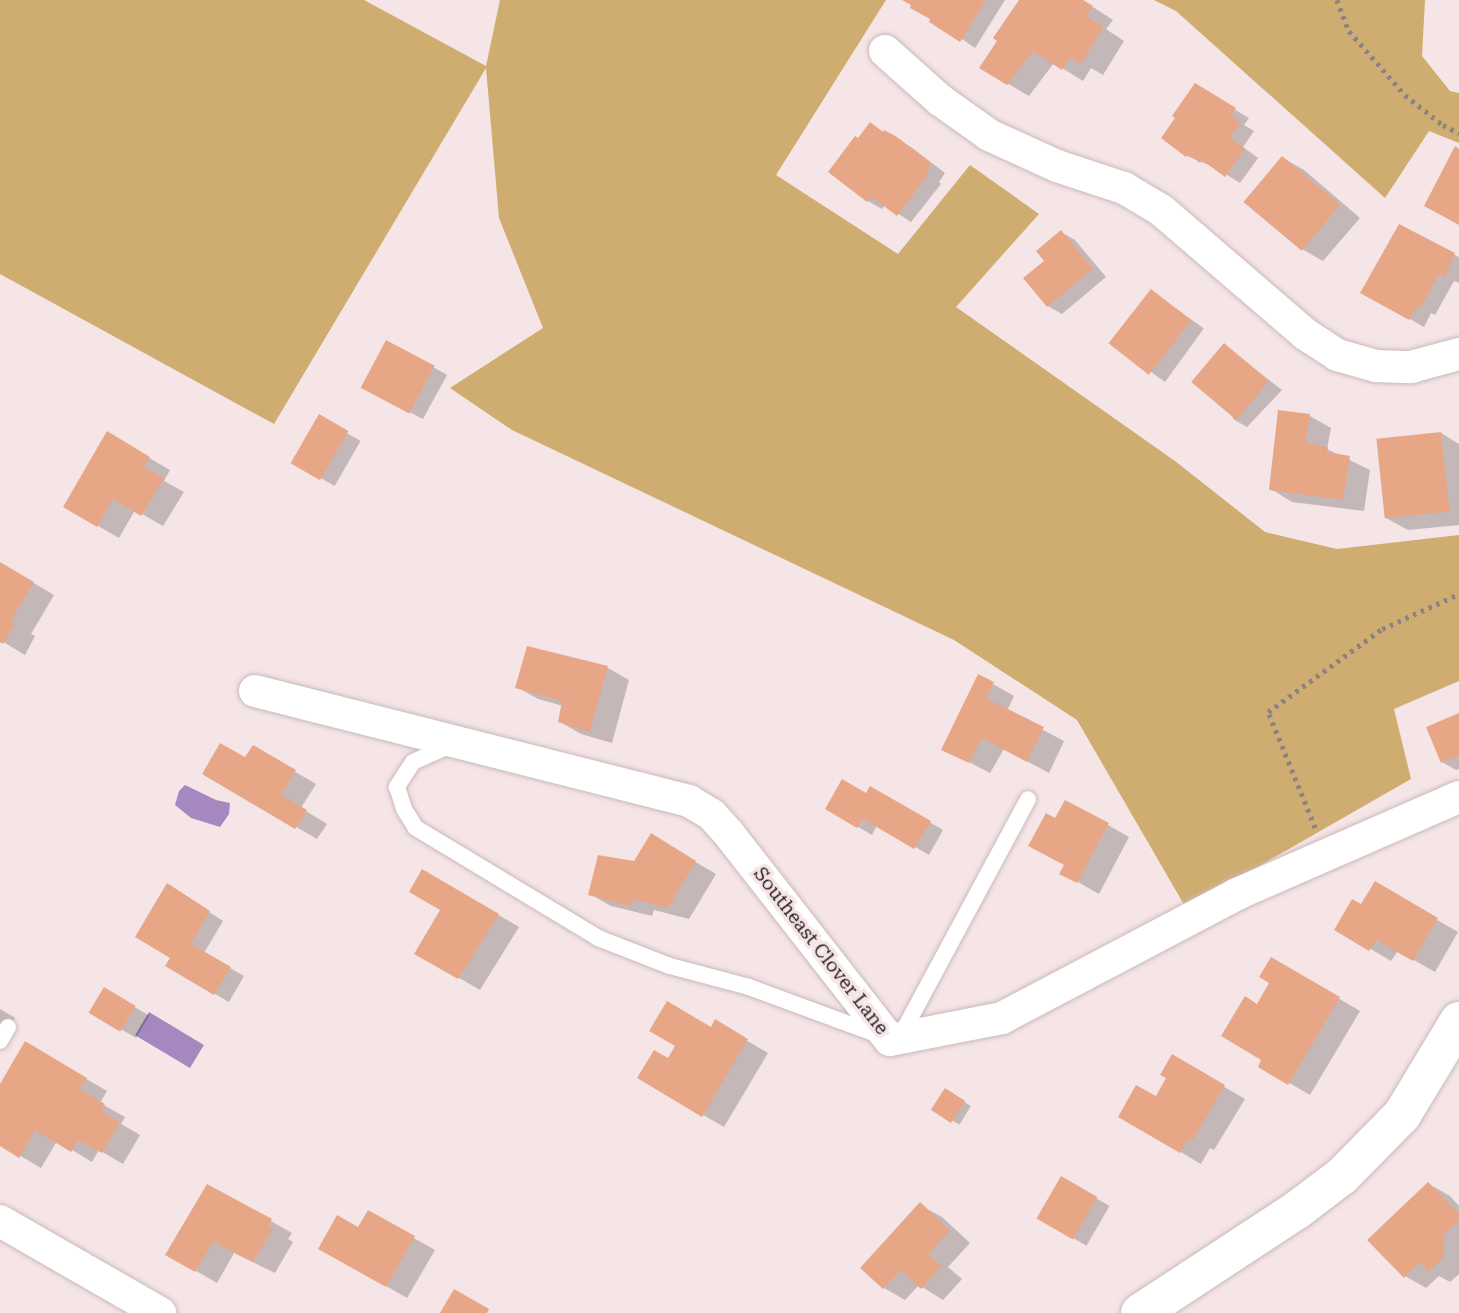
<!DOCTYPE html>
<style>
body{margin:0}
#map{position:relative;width:1459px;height:1313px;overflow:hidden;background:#f6e5e6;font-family:"Roboto Serif",serif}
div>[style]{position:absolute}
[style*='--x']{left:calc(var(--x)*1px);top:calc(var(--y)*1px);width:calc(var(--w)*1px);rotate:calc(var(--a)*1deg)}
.forest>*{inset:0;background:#cfac70}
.water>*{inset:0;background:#a588c0;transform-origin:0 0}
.shadow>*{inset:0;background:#0003;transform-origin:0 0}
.building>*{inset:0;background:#e7a787;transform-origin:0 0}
.path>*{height:4.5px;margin-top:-2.25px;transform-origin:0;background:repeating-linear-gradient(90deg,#8d8182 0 3.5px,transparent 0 8.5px)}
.roads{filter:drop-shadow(0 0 2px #cab9ba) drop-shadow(0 0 2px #cab9ba)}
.service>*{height:16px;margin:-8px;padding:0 8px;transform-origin:8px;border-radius:8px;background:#fff}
.minor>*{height:32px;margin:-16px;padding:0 16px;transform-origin:16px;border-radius:16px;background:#fff}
.secondary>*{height:38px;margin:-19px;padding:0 19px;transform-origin:19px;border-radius:19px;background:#fff}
span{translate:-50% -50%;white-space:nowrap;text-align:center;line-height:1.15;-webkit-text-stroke:7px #f6e5e6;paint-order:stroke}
.street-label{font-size:19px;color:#2a2424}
</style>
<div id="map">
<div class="forest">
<div style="clip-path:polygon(0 0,364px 0,486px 66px,500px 0,886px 0,776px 175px,898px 254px,970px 165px,1039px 214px,956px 307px,1175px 461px,1265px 532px,1337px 549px,1459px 535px,1459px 681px,1394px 709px,1411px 779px,1186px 908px,1077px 720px,954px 640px,512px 430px,450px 388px,543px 328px,499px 218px,486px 68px,274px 424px,0 274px)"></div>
<div style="clip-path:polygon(1154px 0,1425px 0,1422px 56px,1450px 91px,1459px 93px,1459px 143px,1429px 131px,1385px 198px,1176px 11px)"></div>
</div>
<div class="water">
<div style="clip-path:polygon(185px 785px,216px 800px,230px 803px,229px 814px,220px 827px,191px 818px,175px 805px,179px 791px)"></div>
<div style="left:149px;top:1012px;width:64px;height:27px;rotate:31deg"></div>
</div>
<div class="shadow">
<div style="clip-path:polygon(905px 0,1005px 0,975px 48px)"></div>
<div style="clip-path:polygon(1021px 0,1082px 0,1113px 20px,1106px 29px,1124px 41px,1103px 75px,1091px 68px,1083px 81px,1054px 63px,1029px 96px,981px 68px)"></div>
<div style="clip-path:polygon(1195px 86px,1249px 118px,1244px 125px,1254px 131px,1243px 147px,1258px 158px,1240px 183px,1216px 168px,1187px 156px,1164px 138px)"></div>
<div style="clip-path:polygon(871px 125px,911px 147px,945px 173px,939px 182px,941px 184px,911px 222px,885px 205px,882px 209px,868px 201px,830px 171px)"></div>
<div style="clip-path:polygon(1283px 158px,1304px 170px,1360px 218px,1323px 261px,1302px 249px,1246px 201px)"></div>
<div style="clip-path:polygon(1399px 227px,1459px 257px,1459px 283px,1454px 281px,1435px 315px,1431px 313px,1424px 327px,1363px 292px)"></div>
<div style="clip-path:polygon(1061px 232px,1075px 240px,1106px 277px,1062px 314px,1048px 306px,1047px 261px)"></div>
<div style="left:1152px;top:291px;width:64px;height:66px;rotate:36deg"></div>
<div style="clip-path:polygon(1224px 345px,1282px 390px,1247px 427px,1233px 419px)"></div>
<div style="clip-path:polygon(433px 367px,447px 375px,423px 419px,376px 395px)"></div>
<div style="clip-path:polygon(1310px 416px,1331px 428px,1327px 449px,1370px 470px,1364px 511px,1292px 502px,1271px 489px)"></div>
<div style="left:319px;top:417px;width:48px;height:52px;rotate:30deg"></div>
<div style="clip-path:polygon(1441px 433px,1459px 444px,1459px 525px,1408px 530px,1386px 518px)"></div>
<div style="clip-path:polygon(108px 434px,170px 470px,164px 481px,184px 492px,163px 526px,135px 510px,119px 538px,65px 507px)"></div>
<div style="clip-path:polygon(0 563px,54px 595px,31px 634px,35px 636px,25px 655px,0 640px)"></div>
<div style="clip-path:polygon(528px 648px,608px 668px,629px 680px,612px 743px,581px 734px,560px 722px,563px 706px,538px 699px,517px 687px)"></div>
<div style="clip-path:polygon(993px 684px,1014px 696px,1007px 711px,1064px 741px,1049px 773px,1004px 749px,990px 773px,944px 749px)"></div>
<div style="clip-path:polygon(1459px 714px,1459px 769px,1456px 770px,1442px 762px)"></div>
<div style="clip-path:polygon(253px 747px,316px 784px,301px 808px,327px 824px,317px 839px,204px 773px,246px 760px)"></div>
<div style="clip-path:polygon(871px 788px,943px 830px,929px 855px,877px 825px,872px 835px,827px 809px,867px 795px)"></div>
<div style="clip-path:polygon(1056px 820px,1108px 825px,1129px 837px,1099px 894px,1062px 873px,1066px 865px)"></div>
<div style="clip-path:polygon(651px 836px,716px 874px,689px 919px,654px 910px,652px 916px,611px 906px,590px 894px,635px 863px)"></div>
<div style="clip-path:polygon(423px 871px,519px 927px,480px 990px,416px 953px,442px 909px)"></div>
<div style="clip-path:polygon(1375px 884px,1458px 932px,1435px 972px,1398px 951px,1391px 961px,1337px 929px,1362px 907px)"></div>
<div style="clip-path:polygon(181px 894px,223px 921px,204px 953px,244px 976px,229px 1002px,167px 966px,172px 957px)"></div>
<div style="clip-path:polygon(1272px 959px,1360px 1011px,1310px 1095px,1260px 1066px,1264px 1059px,1258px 1006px,1272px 982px)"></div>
<div style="left:105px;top:990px;width:51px;height:26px;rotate:30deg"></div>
<div style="clip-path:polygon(0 1009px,15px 1018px,0 1044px)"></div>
<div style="clip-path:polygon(715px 1022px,768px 1053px,724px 1127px,639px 1078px,669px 1060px,711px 1029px)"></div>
<div style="clip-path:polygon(26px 1044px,107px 1091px,100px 1103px,125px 1117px,121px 1124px,140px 1135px,123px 1164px,99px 1150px,92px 1162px,57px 1141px,41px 1168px,0 1144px,0 1088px)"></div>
<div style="clip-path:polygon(1172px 1056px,1245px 1099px,1214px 1150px,1210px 1148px,1201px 1164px,1120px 1116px,1156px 1098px,1168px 1078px)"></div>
<div style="left:946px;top:1091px;width:29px;height:22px;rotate:31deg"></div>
<div style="left:1061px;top:1178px;width:56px;height:46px;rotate:30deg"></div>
<div style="clip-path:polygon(1429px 1184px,1450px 1196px,1459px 1206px,1459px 1274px,1450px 1282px,1439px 1276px,1426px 1288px,1405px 1276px)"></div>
<div style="clip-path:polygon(920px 1205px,942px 1217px,970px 1243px,948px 1267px,962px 1279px,943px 1300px,919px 1285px,905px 1300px,884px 1288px)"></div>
<div style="clip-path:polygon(368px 1212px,435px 1250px,407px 1298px,320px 1248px,359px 1229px)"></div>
<div style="clip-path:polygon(271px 1221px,292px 1233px,288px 1239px,293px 1242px,275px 1273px,234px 1253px,217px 1283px,167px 1254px)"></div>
</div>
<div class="building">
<div style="clip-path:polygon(902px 0,986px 0,960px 42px,929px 22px,930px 19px,910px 8px,911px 5px)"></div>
<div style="clip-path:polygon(1019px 0,1083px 0,1093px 6px,1086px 16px,1104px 27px,1081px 64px,1070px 57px,1062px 70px,1033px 51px,1007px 85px,979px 68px,997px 41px,993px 38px)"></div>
<div style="clip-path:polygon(1195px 83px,1236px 108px,1231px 115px,1241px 122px,1230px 138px,1245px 149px,1225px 177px,1202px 160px,1200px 163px,1188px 154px,1186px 157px,1161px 138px,1175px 118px,1172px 116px)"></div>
<div style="clip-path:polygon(870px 122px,883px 132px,884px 130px,897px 137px,932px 164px,926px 173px,928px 175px,897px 216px,872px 197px,867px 202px,828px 172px,855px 136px,858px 138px)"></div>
<div style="clip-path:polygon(1455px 146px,1459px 149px,1459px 225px,1424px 206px)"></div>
<div style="left:1282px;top:156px;width:76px;height:60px;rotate:40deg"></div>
<div style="clip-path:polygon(1399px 224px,1455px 253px,1445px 277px,1439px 274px,1420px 309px,1417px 307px,1409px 320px,1360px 293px)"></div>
<div style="clip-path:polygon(1061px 230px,1093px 269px,1047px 307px,1023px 278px,1044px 261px,1036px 251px)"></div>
<div style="left:1151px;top:289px;width:51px;height:69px;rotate:38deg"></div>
<div style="left:386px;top:340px;width:55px;height:54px;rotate:28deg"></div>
<div style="left:1224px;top:343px;width:59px;height:51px;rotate:40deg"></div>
<div style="clip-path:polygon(1278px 410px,1310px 414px,1306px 443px,1328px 447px,1327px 452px,1350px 456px,1343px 500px,1269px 490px)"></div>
<div style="left:319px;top:414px;width:34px;height:57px;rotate:30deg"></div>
<div style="clip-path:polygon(107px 431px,150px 457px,144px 467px,164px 478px,141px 516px,113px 499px,97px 527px,63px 507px)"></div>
<div style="left:1441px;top:432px;width:80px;height:65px;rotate:84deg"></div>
<div style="clip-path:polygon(0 562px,34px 582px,11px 620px,15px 623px,3px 644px,0 642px)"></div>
<div style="clip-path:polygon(527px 646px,608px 666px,590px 732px,558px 722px,562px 701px,515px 688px)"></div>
<div style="clip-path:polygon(978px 674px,994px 682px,986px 698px,1044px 727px,1027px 762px,982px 738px,969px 763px,941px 750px)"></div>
<div style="clip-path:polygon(1459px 713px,1459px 756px,1441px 763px,1426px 727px)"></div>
<div style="clip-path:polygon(220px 743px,245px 757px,253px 745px,296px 770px,281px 795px,307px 810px,295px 829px,202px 774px)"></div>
<div style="clip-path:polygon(842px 779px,866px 793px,870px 786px,931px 821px,914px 849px,863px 819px,857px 828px,825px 809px)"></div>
<div style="clip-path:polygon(1065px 800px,1109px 823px,1077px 883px,1059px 874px,1064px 865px,1028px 846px,1046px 813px,1055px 818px)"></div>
<div style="clip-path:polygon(651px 833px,696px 861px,668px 908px,633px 899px,631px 906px,588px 895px,598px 855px,634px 861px)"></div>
<div style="clip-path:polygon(422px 869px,499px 914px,458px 979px,414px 954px,440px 910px,409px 892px)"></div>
<div style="clip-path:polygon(1375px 881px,1438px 918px,1413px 961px,1376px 940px,1369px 951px,1334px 930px,1352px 899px,1361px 904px)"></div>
<div style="clip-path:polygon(167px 883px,210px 911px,191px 944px,231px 967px,214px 995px,165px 966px,170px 958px,135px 937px)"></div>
<div style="clip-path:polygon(1271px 957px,1340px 997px,1288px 1085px,1258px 1067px,1261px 1060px,1221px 1036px,1245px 996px,1257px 1004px,1269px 983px,1259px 977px)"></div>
<div style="left:104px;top:987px;width:37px;height:30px;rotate:31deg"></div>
<div style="clip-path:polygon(667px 1001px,711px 1027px,715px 1019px,748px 1039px,702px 1117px,637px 1078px,654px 1050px,668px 1058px,675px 1046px,649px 1031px)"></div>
<div style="clip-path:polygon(25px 1041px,87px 1078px,80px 1089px,105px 1104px,101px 1111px,120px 1122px,102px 1153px,78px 1140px,71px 1152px,35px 1130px,19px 1158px,0 1146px,0 1084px)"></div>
<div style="clip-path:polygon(1172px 1054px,1225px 1085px,1193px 1140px,1189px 1138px,1180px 1153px,1118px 1117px,1136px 1085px,1156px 1096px,1166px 1078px,1160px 1075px)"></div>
<div style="left:945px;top:1088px;width:24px;height:26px;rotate:33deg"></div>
<div style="left:1061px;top:1176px;width:42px;height:49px;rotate:30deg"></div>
<div style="clip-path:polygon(1428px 1182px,1459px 1214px,1459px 1220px,1444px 1235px,1444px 1257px,1428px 1272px,1420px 1262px,1404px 1278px,1367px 1240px)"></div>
<div style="clip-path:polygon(207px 1184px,272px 1219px,268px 1226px,273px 1229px,253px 1262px,213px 1242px,195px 1272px,165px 1255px)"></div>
<div style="clip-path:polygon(920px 1202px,950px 1230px,928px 1254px,942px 1266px,921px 1289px,901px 1270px,883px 1289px,860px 1268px)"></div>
<div style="clip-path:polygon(368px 1210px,415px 1236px,386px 1287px,318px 1249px,337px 1215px,358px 1227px)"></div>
<div style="clip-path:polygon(454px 1289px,489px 1309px,487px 1313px,440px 1313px)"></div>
</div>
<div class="path">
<div style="--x:1337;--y:0;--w:33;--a:69"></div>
<div style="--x:1349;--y:31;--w:85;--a:48.8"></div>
<div style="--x:1405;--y:95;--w:48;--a:38.3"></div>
<div style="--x:1443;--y:125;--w:18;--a:27"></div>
<div style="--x:1315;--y:828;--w:125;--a:-112.1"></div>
<div style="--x:1268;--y:712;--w:141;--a:-36.1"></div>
<div style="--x:1382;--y:629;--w:85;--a:-24.4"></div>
</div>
<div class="roads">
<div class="service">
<div style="--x:455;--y:743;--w:46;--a:155.7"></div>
<div style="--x:413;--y:762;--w:30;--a:123"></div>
<div style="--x:397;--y:787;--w:23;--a:72"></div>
<div style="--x:404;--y:809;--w:22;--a:58"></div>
<div style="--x:416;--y:828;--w:213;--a:31.1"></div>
<div style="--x:598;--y:938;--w:77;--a:21.3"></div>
<div style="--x:670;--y:966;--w:82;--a:14.9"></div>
<div style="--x:749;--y:987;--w:139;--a:20.3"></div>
<div style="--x:900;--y:1037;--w:270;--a:-61.7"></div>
<div style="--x:0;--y:1041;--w:16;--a:-60"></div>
</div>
<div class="minor">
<div style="--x:885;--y:51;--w:74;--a:41.7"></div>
<div style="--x:940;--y:100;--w:60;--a:35.5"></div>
<div style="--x:989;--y:135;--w:75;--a:24.5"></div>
<div style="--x:1057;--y:166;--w:71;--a:18.2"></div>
<div style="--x:1124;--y:188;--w:43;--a:30.7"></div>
<div style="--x:1161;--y:210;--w:190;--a:40.7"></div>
<div style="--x:1305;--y:334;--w:38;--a:33"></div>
<div style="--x:1337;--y:355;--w:41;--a:15.8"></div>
<div style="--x:1376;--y:366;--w:35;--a:2"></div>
<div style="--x:1411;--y:367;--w:50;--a:-15.2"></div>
<div style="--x:255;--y:691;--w:448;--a:14.2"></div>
<div style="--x:689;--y:801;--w:27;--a:31"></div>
<div style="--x:712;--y:815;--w:25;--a:48"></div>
<div style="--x:729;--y:834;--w:261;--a:52"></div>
<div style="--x:890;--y:1040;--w:114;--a:-11.1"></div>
<div style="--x:1002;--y:1018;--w:266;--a:-27.8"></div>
<div style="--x:1237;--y:894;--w:242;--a:-23.6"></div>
<div style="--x:0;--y:1221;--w:185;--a:29.9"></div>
</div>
<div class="secondary">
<div style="--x:1140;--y:1313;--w:188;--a:-33.3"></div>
<div style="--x:1297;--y:1210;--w:56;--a:-37.1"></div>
<div style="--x:1342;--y:1176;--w:86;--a:-45.5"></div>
<div style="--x:1402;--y:1115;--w:110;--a:-58.8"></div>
</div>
</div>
<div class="street-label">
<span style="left:821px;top:951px;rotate:52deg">Southeast Clover Lane</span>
</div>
</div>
